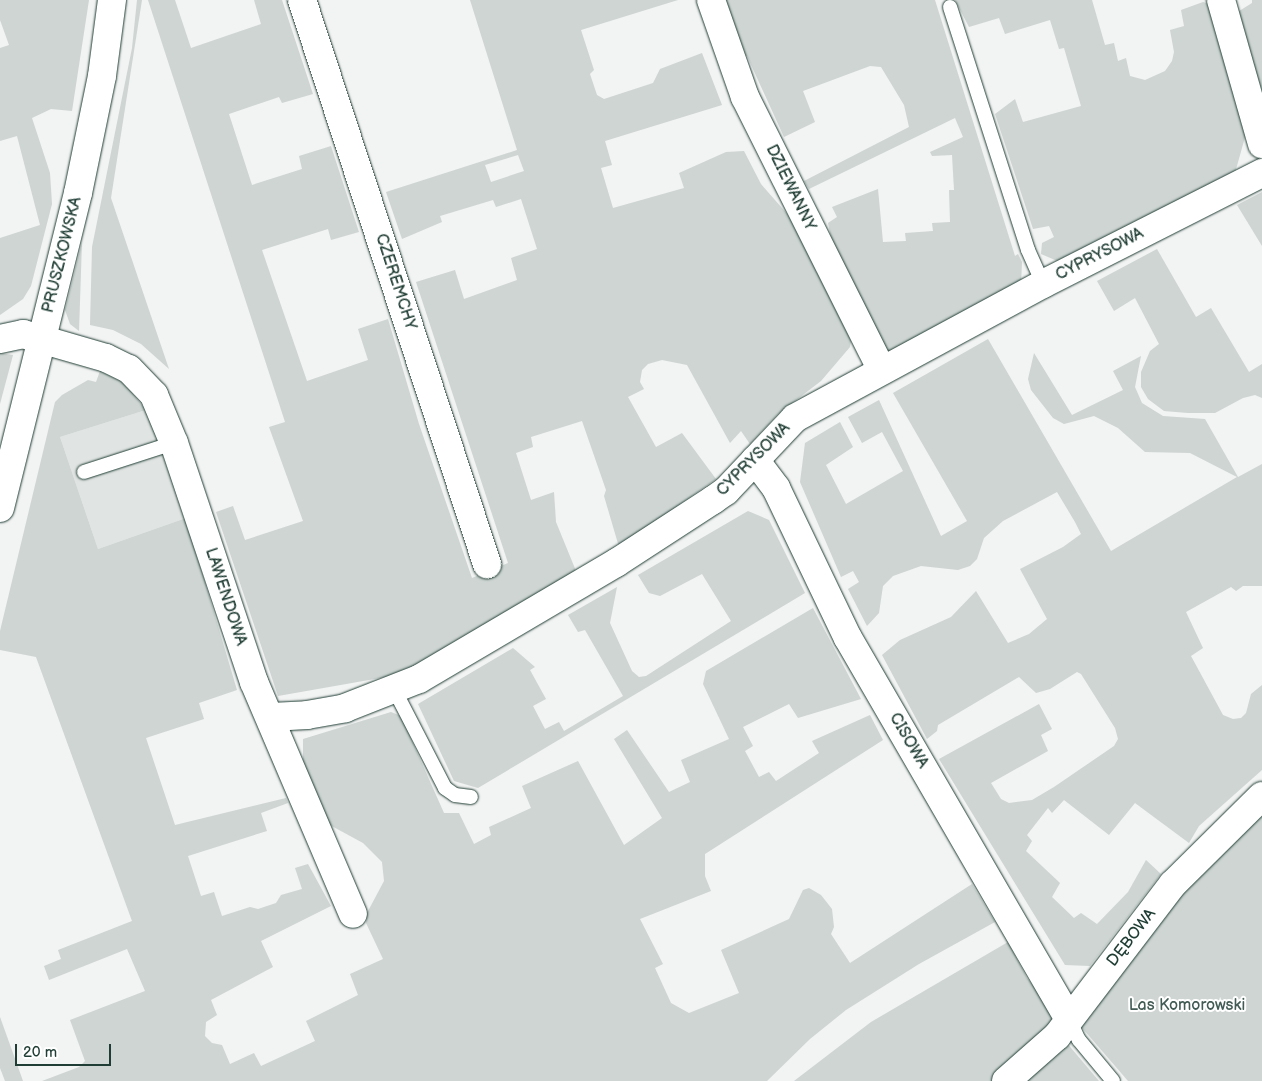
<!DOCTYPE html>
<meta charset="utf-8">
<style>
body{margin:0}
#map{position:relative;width:1262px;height:1081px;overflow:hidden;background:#f2f3f3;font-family:"Balsamiq Sans",sans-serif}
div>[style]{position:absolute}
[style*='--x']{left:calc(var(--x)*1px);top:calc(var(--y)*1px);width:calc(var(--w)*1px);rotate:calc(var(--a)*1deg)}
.built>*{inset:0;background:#e0e4e3}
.green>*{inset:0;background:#ced5d3}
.roads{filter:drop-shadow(0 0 1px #1f3d34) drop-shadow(0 0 1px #1f3d34)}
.lane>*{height:14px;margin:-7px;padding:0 7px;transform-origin:7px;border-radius:7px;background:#fff}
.street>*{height:28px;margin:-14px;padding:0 14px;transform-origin:14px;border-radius:14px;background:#fff}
.secondary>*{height:28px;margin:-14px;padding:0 14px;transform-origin:14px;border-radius:14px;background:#fff}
span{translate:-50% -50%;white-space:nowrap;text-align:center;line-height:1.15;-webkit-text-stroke:4px #fff;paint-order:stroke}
.street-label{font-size:16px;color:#1f3d34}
.park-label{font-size:16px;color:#425b54}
.scale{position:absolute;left:15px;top:1044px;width:96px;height:22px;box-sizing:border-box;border:2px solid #1f3d34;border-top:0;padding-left:6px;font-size:15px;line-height:18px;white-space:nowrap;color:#1f3d34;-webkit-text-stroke:4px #fff;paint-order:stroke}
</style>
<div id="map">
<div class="built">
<div style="clip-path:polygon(146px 410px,164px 459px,168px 461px,186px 518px,98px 549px,60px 437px)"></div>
</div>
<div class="green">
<div style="clip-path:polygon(0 0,89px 0,72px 111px,51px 109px,32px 118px,50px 173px,52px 204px,31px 286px,23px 299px,0 315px,0 238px,40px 225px,17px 136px,0 141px,0 48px,9px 45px,0 20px)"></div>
<div style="clip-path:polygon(137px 0,142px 0,111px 198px,169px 369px,141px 344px,113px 330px,90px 325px,92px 247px,132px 48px)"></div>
<div style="clip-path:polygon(evenodd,148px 0,175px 0,191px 48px,261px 24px,254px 0,282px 0,313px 94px,282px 103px,279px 97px,229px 114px,252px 185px,302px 169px,299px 156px,331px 146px,359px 232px,331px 240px,328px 229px,262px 250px,307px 381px,368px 360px,358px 329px,388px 319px,419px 424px,472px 578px,508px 563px,416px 282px,455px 270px,464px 299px,517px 280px,511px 258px,537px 249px,521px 199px,496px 207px,493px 200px,440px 216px,442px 222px,402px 239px,386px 192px,517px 150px,470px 0,678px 0,581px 30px,594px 70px,590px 74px,597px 95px,604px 99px,653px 83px,660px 69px,702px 53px,722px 105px,605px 141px,612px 165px,601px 168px,613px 208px,684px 188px,679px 173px,726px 152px,744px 151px,761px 184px,789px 216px,852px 335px,850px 347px,821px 381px,778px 414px,750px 444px,741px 431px,730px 443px,687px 365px,662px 360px,648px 364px,642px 370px,640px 382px,644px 389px,628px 397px,656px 447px,682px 433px,716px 479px,619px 547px,604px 496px,606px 490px,582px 421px,531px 437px,533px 447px,516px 453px,531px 500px,554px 492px,556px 522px,576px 571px,403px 674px,278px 696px,216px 512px,233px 506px,245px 540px,303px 521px,269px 427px,285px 422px,148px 0,518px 155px,524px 171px,491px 182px,485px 165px,518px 155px)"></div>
<div style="clip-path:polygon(719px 0,935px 0,1015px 256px,1018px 254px,1022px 262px,1021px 285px,889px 353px,835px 258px,828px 223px,837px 217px,832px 207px,878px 189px,883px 242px,906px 241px,905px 233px,933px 231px,932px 223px,950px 222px,949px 190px,954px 190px,952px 155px,932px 156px,930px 152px,963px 137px,955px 118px,809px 189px,804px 181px,909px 127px,904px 105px,881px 67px,870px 66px,803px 91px,815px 122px,784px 137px,747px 56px,737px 58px)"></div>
<div style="clip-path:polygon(955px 0,1092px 0,1105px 45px,1114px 43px,1118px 61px,1126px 58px,1130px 76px,1145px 80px,1165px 71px,1172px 61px,1174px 52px,1170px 30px,1184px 26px,1181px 10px,1203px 2px,1209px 4px,1247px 130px,1235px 173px,1062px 263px,1041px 254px,1042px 243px,1054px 237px,1049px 226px,1033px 229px,995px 114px,1015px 99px,1023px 122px,1081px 106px,1064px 48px,1059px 49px,1050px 20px,1005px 34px,999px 18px,969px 27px)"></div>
<div style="clip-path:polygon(1252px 0,1262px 0,1262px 104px,1236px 13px,1252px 3px)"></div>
<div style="clip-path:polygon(1262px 192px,1262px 246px,1237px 205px)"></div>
<div style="clip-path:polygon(82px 242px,79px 331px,70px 324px,65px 310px)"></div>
<div style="clip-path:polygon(1157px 249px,1196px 317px,1211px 308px,1249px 372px,1262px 364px,1262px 398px,1255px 395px,1243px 398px,1215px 413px,1188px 413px,1164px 411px,1148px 399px,1141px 387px,1141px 372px,1150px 351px,1159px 344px,1135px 298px,1114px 311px,1097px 281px)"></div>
<div style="clip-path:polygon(988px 339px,1111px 551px,1237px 477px,1190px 453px,1145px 452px,1118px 428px,1094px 416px,1064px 424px,1053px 418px,1031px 390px,1028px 379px,1034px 353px,1072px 415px,1123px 390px,1113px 371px,1141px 356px,1135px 387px,1142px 403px,1163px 416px,1205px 419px,1238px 477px,1262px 464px,1262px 586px,1243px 586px,1236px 591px,1231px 587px,1186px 612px,1203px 648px,1191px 656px,1223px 715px,1233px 719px,1241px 718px,1246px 713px,1251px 694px,1262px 685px,1262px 770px,1199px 826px,1189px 843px,1135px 803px,1109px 835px,1064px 800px,1052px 813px,1048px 808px,1027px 835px,1032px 841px,1026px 851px,1060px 883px,1052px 897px,1074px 918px,1081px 913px,1097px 924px,1128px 892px,1146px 860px,1161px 874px,1090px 966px,1065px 965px,939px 759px,1039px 704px,1052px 729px,1041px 735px,1048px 751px,991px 783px,1001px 799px,1009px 803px,1032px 800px,1054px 787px,1114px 746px,1118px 739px,1115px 728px,1081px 674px,1077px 672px,1050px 689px,1036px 693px,1019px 677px,938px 725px,937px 731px,927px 739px,882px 655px,900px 640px,951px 617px,976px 591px,1008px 643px,1029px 634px,1047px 619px,1020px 569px,1063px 547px,1081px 534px,1075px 522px,1057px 492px,1003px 521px,984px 538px,977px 559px,970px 566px,958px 570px,921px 566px,893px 576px,883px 586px,879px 613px,867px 626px,848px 589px,859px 582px,853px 571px,841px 577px,800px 482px,805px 443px,840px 422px,853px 447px,826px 465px,846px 504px,903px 471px,882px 432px,862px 443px,848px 417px,879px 400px,941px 536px,967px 521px,893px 393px)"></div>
<div style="clip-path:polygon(0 353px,13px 355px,0 404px)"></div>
<div style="clip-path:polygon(100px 371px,124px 383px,146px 410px,60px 437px,98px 549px,186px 518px,237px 690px,199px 703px,204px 719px,146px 738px,175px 825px,286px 798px,288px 803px,261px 813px,267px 831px,188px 856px,201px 896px,214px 892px,222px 916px,250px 907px,258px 909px,276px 903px,281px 895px,302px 889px,295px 868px,308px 864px,331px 906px,261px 941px,273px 967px,211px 1000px,217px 1015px,206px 1022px,205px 1036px,212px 1043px,222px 1045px,230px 1064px,254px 1053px,261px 1066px,315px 1041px,306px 1021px,358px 995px,350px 974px,383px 959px,366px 923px,367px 913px,384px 881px,382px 862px,363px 843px,328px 824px,303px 765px,303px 739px,391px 712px,401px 716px,444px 813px,459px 813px,474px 844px,491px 835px,489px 827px,531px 808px,522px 786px,578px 761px,624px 845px,662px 818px,614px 739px,627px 730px,669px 792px,690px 782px,681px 760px,729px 739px,703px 684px,706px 671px,813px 608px,861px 699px,798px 718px,789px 704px,743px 727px,753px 746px,745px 751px,759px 777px,769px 772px,776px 781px,819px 753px,812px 741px,870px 715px,883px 740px,705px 854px,705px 876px,711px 891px,640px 919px,663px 964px,655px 968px,671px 1003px,689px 1013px,739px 993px,721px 950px,789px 919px,803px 890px,809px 888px,821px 895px,832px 909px,834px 927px,831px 934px,850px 963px,972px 884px,995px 922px,919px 964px,846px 1010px,810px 1039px,767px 1081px,42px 1081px,79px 1067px,85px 1061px,70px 1020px,145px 991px,127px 949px,49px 980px,44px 966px,61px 959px,58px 950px,132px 921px,36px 657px,0 650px,0 631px,55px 402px,62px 395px,88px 380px,96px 382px)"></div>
<div style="clip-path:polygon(748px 511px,769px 520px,805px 593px,478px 788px,454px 781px,418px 704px,513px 648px,535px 667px,530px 670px,546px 699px,533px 706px,545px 729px,559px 722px,564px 731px,623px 696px,585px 630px,578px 632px,568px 615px,617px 587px,610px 623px,632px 671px,639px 677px,646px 676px,731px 621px,702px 574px,660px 596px,649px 593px,638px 575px)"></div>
<div style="clip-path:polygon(1262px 809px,1262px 1081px,1128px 1081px,1077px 1022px,1181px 891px)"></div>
<div style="clip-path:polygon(1008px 942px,1027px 978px,1046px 1001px,1055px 1028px,994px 1081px,794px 1081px,871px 1022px)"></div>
<div style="clip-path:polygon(0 1017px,23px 1081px,5px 1081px,0 1068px)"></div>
<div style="clip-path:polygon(1066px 1042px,1099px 1081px,1017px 1081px)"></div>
</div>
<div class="roads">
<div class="lane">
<div style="--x:950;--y:7;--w:255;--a:72.2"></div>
<div style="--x:1028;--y:250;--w:37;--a:66"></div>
<div style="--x:84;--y:472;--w:95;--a:-17.9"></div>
<div style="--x:395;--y:691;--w:109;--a:62.7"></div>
<div style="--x:445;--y:788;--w:12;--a:35"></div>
<div style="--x:455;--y:795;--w:16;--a:7"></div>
<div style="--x:1069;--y:1019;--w:23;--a:65"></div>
<div style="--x:1079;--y:1040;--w:53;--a:50.3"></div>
</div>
<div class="street">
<div style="--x:302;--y:0;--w:594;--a:71.84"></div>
<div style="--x:711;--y:0;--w:103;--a:70.7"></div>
<div style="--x:745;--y:97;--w:305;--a:63.4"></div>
<div style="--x:1221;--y:0;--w:150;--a:74.1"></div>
<div style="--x:0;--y:339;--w:24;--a:-12"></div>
<div style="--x:23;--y:334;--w:86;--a:16.1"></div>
<div style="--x:106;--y:358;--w:25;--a:26"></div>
<div style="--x:129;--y:369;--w:36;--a:46"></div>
<div style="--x:154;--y:395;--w:52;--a:67.4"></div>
<div style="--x:174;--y:443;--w:252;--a:71.5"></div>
<div style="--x:254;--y:682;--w:252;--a:66.9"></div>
<div style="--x:755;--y:460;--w:35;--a:53"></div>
<div style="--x:776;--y:488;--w:166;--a:64.4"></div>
<div style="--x:848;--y:638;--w:440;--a:59.9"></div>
<div style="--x:271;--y:717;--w:36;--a:-3"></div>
<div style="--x:307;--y:715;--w:39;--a:-10"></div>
<div style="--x:345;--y:708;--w:79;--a:-21.4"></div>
<div style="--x:419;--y:679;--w:229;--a:-30.5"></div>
<div style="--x:616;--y:563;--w:116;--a:-33"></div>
<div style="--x:713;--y:500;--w:16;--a:-35"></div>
<div style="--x:726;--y:491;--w:100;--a:-46.6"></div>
<div style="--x:795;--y:418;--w:282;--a:-28.4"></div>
<div style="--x:1043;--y:284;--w:246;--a:-26.9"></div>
<div style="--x:1006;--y:1081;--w:68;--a:-41.4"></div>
<div style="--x:1057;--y:1036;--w:191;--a:-52.7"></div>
<div style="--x:1173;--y:884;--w:125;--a:-44.7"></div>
</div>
<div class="secondary">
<div style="--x:0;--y:508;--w:325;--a:-76.1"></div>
<div style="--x:78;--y:193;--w:119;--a:-78.4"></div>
<div style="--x:102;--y:76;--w:77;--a:-82.5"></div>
</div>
</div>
<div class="street-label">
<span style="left:790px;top:188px;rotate:64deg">DZIEWANNY</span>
<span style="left:63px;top:255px;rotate:-76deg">PRUSZKOWSKA</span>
<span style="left:1100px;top:255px;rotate:-27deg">CYPRYSOWA</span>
<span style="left:395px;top:282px;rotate:72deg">CZEREMCHY</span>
<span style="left:754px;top:460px;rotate:-45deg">CYPRYSOWA</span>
<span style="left:225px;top:597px;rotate:72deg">LAWENDOWA</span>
<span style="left:908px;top:741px;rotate:60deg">CISOWA</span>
<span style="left:1132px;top:938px;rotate:-52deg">DĘBOWA</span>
</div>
<div class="park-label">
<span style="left:1187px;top:1006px">Las Komorowski</span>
</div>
<div class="scale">20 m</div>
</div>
